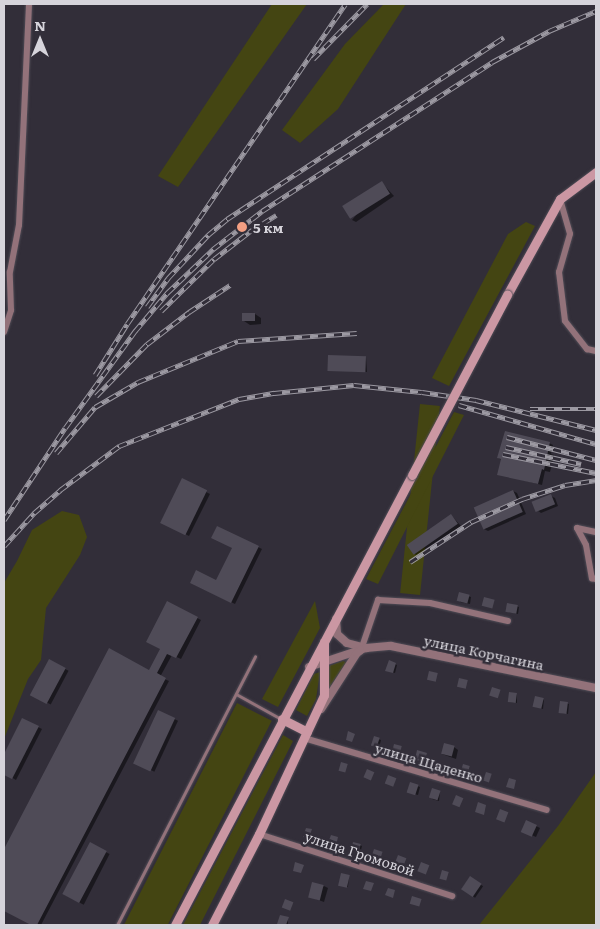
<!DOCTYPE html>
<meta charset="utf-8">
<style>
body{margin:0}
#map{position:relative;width:600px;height:929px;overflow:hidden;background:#322e39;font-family:Literata,serif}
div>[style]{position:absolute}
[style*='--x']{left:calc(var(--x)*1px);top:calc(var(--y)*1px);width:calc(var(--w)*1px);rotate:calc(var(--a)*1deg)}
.green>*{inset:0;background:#444512;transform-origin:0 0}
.shadow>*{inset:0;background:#0007;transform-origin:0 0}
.building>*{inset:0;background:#4f4b57;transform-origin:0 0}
.roads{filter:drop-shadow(0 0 1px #504c56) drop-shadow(0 0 1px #504c56)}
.service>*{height:3px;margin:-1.5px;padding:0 1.5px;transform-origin:1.5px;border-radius:1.5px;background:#93727a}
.minor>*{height:6px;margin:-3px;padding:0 3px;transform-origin:3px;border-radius:3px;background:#93727a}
.tertiary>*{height:8px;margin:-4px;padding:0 4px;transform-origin:4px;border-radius:4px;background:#93727a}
.secondary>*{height:9px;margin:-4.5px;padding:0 4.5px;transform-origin:4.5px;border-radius:4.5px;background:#cb97a3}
.rail>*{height:4.5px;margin-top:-2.25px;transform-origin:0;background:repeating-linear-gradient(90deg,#322e39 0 8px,#9c99a2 0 16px);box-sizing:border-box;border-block:1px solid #9c99a2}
.bridges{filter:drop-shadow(0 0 1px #504c56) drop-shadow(0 0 1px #504c56)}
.secondary-bridge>*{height:9px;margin:-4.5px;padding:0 4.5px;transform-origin:4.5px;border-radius:4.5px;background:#cb97a3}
.dots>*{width:14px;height:14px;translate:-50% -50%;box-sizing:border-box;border:2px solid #322e39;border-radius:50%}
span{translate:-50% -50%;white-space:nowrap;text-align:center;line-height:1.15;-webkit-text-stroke:5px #322e39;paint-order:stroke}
.poi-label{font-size:14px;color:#d6d4db;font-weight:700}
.left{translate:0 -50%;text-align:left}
.street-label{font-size:14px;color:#d6d4db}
.frame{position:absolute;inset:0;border:5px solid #d6d4db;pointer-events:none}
.north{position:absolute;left:15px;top:15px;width:50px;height:50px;-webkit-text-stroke:4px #322e39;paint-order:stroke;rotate:0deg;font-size:14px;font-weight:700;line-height:20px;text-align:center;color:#d6d4db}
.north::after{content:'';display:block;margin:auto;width:18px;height:22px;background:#d6d4db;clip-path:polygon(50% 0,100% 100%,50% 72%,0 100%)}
</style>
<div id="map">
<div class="green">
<div style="clip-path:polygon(272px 4px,307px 4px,178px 187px,158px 176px)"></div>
<div style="clip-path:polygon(384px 4px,406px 4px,338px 109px,300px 143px,282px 130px,345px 44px)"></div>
<div style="clip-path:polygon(526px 222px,535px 226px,449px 386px,432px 378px,508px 234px)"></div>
<div style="left:420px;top:404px;width:20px;height:190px;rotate:6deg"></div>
<div style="clip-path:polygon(454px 412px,464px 415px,378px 584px,366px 579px)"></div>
<div style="clip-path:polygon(62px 511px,79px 515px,87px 537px,80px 555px,46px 608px,41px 660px,28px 679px,4px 739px,4px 583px,17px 561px,32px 530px)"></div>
<div style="clip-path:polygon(315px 601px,320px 628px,278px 707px,262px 699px)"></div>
<div style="clip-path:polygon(343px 661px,346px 662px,327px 691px,329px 666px)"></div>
<div style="clip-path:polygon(320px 672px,316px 699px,307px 716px,296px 710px,314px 674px)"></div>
<div style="left:237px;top:703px;width:39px;height:250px;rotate:27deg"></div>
<div style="clip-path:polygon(283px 735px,293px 741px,200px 925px,183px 925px)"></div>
<div style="clip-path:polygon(596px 772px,596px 925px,479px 925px,558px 826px)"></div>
</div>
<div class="shadow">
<div style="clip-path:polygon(382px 183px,394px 196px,356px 222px,352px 220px)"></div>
<div style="clip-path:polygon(255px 314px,261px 318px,261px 324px,250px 325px,244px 321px)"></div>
<div style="clip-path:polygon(366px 357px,367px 372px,329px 370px)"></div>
<div style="clip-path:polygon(549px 443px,553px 445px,551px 454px,554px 455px,550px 472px,545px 471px,542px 485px,498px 474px,502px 460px,498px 458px)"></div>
<div style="clip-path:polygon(513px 491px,517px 493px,526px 514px,488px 531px,484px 529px)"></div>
<div style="clip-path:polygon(206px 492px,210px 494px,189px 536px,161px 522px)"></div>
<div style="clip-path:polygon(551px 496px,555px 498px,558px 506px,541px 513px,537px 510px)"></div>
<div style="clip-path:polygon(451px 515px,461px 526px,416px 555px,413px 553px)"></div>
<div style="clip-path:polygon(258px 547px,262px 549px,235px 604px,195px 585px,216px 582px)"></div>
<div style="clip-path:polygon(460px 594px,471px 597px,470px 604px,460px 602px)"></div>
<div style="clip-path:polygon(168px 603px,201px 620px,181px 659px,172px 655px,160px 677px,169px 681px,41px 925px,33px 925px,4px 910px,4px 852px,109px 650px,150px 671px,161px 649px)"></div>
<div style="clip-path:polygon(508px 604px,519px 607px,518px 614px,508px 612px)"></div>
<div style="left:50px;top:661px;width:21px;height:38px;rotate:28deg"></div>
<div style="clip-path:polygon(389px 662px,397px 665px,395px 673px,388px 671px)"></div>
<div style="clip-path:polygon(517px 694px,517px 703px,509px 702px)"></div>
<div style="clip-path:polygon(544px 699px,543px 709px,536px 707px)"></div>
<div style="clip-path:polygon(561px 702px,569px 704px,568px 714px,561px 713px)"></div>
<div style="left:159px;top:712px;width:21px;height:56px;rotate:25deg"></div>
<div style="clip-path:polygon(22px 719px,42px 729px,16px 780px,4px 773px,4px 757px)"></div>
<div style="clip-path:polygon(375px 738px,381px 740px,379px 748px,374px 746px)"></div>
<div style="clip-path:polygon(454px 747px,458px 750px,456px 759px,442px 754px)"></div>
<div style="clip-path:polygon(411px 784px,420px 787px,418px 795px,410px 793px)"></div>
<div style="clip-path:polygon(440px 792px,439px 801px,432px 799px)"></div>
<div style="clip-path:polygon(536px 826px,540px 828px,536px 837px,527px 833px)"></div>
<div style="clip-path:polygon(354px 843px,362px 846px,360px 854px,353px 852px)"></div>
<div style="left:90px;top:844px;width:22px;height:57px;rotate:27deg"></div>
<div style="clip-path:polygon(349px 876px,348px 887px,340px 885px)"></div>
<div style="left:470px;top:877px;width:16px;height:14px;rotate:35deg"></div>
<div style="clip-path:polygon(324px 886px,328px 888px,324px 902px,310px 897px)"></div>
<div style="clip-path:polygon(288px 919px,288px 925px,279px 924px)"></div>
</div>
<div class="building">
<div style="left:382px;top:181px;width:15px;height:47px;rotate:58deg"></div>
<div style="left:255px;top:313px;width:8px;height:13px;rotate:90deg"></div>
<div style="left:328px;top:355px;width:38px;height:16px;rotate:2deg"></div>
<div style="clip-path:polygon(505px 431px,550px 442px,544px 470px,542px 469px,538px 484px,497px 475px,501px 459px,497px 458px)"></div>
<div style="left:182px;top:478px;width:28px;height:50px;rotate:26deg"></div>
<div style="left:513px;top:490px;width:24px;height:43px;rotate:66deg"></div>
<div style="left:551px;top:494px;width:11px;height:21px;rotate:68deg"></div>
<div style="left:451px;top:514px;width:12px;height:54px;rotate:55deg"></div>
<div style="clip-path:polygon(217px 526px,259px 546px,231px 603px,190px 583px,196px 570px,216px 580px,232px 548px,211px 538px)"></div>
<div style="left:459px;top:592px;width:11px;height:9px;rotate:15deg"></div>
<div style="left:484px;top:597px;width:11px;height:9px;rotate:15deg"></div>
<div style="clip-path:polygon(167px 601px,198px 617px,176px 658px,167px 654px,157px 673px,166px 678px,37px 925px,31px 925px,4px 911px,4px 849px,109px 648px,149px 670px,160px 649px,146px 642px)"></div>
<div style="left:507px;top:603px;width:11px;height:9px;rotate:10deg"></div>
<div style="left:49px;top:659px;width:19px;height:41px;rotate:28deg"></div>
<div style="clip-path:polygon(389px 660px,396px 663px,393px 673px,385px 671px)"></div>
<div style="left:429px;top:671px;width:9px;height:9px;rotate:13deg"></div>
<div style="left:459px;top:678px;width:9px;height:9px;rotate:13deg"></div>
<div style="left:492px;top:687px;width:9px;height:9px;rotate:18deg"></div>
<div style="left:509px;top:692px;width:8px;height:10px;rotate:7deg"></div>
<div style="left:535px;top:696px;width:9px;height:11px;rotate:13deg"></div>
<div style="left:560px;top:701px;width:8px;height:12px;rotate:7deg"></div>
<div style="left:158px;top:710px;width:19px;height:59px;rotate:25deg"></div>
<div style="clip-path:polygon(22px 718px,39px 726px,12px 779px,4px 775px,4px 754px)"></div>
<div style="clip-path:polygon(348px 731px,355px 734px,352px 742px,346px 740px)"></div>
<div style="left:374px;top:736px;width:6px;height:10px;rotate:18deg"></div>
<div style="left:444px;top:743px;width:11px;height:11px;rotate:15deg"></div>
<div style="left:394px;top:744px;width:8px;height:9px;rotate:14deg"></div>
<div style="clip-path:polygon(417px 750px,427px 753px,424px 762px,415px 760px)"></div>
<div style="left:341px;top:762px;width:7px;height:9px;rotate:16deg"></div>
<div style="left:463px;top:764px;width:7px;height:9px;rotate:16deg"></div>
<div style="left:367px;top:769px;width:8px;height:9px;rotate:23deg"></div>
<div style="left:486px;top:772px;width:6px;height:9px;rotate:18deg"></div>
<div style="left:388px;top:775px;width:9px;height:9px;rotate:21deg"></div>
<div style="clip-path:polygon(509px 778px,516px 780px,514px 789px,506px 787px)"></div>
<div style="left:410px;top:782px;width:9px;height:11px;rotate:18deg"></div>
<div style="left:432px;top:788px;width:9px;height:10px;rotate:18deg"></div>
<div style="left:456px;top:795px;width:8px;height:10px;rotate:23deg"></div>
<div style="clip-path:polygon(478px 802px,486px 805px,484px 815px,475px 812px)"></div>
<div style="left:500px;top:809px;width:9px;height:11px;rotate:21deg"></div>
<div style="left:526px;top:820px;width:12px;height:13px;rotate:24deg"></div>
<div style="clip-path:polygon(306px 828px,312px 829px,309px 838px,303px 837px)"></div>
<div style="clip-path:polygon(331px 835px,338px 837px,336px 846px,328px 843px)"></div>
<div style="left:90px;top:842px;width:19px;height:59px;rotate:28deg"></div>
<div style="left:353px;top:842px;width:8px;height:10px;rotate:14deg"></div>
<div style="left:374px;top:849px;width:9px;height:9px;rotate:18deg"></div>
<div style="left:398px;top:855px;width:9px;height:11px;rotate:21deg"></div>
<div style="clip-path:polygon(295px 862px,304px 865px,301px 873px,293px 871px)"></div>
<div style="left:421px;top:862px;width:9px;height:10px;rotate:21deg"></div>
<div style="left:442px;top:870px;width:7px;height:9px;rotate:16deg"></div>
<div style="left:341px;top:873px;width:9px;height:13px;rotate:13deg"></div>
<div style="left:470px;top:876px;width:14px;height:16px;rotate:34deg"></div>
<div style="clip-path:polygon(366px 881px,374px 883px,371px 891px,363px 889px)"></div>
<div style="left:312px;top:882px;width:12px;height:16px;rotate:14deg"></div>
<div style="clip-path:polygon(388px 888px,395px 890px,393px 898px,385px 895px)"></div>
<div style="left:412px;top:896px;width:10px;height:8px;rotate:17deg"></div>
<div style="left:285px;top:899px;width:9px;height:9px;rotate:21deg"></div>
<div style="clip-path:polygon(280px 915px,289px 917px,286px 925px,277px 924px)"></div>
</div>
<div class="roads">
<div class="service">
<div style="--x:236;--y:694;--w:51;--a:29.1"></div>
<div style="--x:117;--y:925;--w:302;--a:-62.8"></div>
</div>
<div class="minor">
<div style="--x:560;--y:199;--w:36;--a:74"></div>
<div style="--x:570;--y:234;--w:40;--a:106"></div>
<div style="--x:559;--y:272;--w:49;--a:83"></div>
<div style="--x:565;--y:321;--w:36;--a:52"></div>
<div style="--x:587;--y:349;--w:9;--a:13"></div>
<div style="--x:4;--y:332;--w:23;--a:-72"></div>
<div style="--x:11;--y:310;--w:38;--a:-92"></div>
<div style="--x:10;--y:272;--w:48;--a:-79.2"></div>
<div style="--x:19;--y:225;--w:221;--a:-87.4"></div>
<div style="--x:577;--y:528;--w:19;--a:62"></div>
<div style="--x:586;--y:545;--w:34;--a:80"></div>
<div style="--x:592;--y:578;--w:4;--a:14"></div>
<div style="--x:577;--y:528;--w:19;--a:12"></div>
<div style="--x:362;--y:647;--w:50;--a:-71.2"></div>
<div style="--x:378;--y:600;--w:52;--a:3.3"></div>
<div style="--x:430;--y:603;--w:80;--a:13"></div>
<div style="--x:304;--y:738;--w:253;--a:16.5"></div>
<div style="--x:259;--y:834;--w:203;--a:17.8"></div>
</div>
<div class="tertiary">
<div style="--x:336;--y:619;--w:15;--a:86"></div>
<div style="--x:337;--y:634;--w:13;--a:42"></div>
<div style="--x:347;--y:643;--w:20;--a:15"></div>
<div style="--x:309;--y:667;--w:60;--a:-18.4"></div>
<div style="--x:366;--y:648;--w:25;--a:-5"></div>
<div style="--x:391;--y:646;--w:209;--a:11.6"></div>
<div style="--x:321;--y:709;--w:67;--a:-57.3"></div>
<div style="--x:357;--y:653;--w:4;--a:-34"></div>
</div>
<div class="secondary">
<div style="--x:507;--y:295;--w:110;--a:-61.1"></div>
<div style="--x:560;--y:199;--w:45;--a:-36.9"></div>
<div style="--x:282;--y:719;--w:28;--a:27"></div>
<div style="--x:175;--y:925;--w:509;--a:-62.23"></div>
<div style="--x:212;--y:925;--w:102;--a:-62.7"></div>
<div style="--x:259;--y:834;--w:153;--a:-64.9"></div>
<div style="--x:324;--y:695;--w:53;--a:-90"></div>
</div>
</div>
<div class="rail">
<div style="--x:313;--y:59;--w:77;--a:-45.5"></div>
<div style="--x:147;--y:307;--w:36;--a:-54"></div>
<div style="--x:168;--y:278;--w:59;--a:-47.1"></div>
<div style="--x:208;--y:235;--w:25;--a:-40"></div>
<div style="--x:227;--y:219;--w:331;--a:-33.3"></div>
<div style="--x:161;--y:311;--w:74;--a:-44.5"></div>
<div style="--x:214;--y:259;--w:44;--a:-37.6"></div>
<div style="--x:249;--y:232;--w:32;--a:-32"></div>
<div style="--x:95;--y:375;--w:60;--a:-57.9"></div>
<div style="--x:127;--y:324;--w:387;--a:-55.7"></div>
<div style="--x:96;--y:396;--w:73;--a:-45.6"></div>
<div style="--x:147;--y:344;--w:53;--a:-37.3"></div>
<div style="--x:189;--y:312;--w:49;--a:-33.4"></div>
<div style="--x:459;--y:405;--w:142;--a:15.9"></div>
<div style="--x:530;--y:409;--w:66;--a:0"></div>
<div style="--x:507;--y:437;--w:92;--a:14.5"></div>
<div style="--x:506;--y:447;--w:77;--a:12.8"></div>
<div style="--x:56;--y:453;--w:60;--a:-49.7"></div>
<div style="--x:95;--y:407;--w:50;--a:-30.2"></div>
<div style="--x:138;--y:382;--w:108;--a:-22.3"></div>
<div style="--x:238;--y:341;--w:119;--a:-3.8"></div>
<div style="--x:503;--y:454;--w:95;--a:11.5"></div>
<div style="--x:4;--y:520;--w:110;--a:-56.5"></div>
<div style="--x:65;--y:428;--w:120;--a:-54.2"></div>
<div style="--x:135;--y:331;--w:50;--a:-49.9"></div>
<div style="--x:167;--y:293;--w:64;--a:-43.7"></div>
<div style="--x:213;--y:249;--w:62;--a:-37.8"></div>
<div style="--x:262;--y:211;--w:274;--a:-32.9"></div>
<div style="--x:492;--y:62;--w:65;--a:-28.5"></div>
<div style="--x:549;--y:31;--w:51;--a:-23.1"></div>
<div style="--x:4;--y:546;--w:45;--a:-47.7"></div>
<div style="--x:34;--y:513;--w:35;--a:-41"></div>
<div style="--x:60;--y:490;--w:74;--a:-36.7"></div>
<div style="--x:119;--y:446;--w:129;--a:-21.4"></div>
<div style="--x:239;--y:399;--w:36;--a:-10"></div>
<div style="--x:274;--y:393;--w:80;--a:-5.7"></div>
<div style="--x:354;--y:385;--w:68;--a:5.9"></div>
<div style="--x:422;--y:392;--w:55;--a:8.4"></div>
<div style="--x:476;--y:400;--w:124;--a:14"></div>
<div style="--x:410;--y:562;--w:73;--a:-33.3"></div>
<div style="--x:471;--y:522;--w:56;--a:-24.3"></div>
<div style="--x:522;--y:499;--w:45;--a:-18"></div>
<div style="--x:565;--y:485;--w:31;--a:-9"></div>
</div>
<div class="bridges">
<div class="secondary-bridge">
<div style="--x:412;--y:475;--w:204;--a:-62.2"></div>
</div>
</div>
<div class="dots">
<div style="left:242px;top:227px;background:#f39f83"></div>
</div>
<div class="poi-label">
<span class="left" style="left:253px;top:227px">5 км</span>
</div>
<div class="street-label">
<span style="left:484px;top:652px;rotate:12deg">улица Корчагина</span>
<span style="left:429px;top:762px;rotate:16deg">улица Щаденко</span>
<span style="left:360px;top:853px;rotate:18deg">улица Громовой</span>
</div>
<div class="frame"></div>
<div class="north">N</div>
</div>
